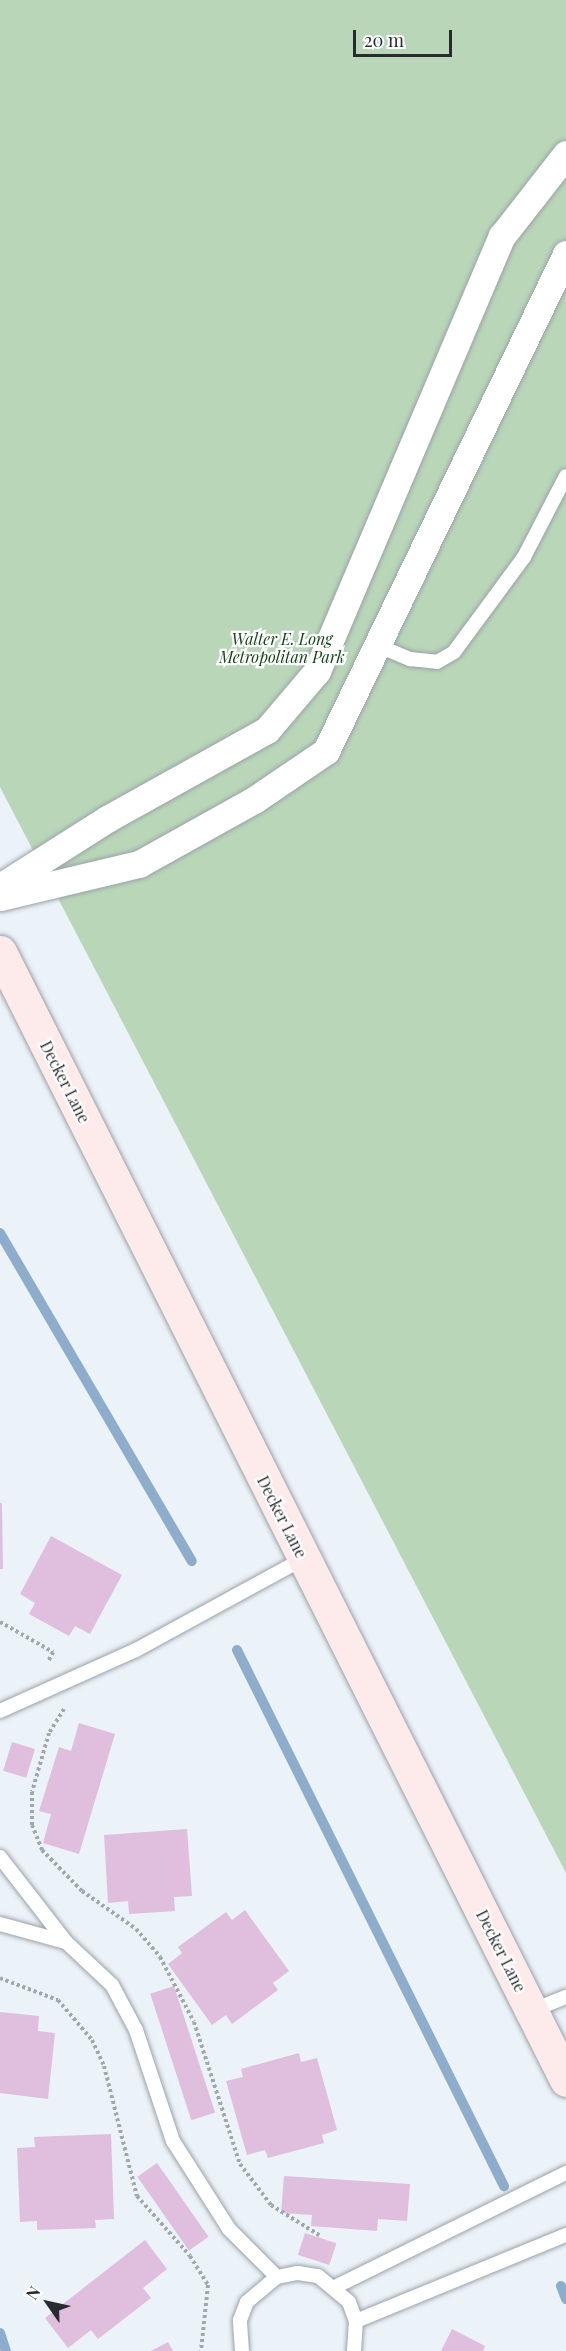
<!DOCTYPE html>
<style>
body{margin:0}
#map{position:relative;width:566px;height:2351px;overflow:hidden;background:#ebf2f8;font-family:"Playfair Display",serif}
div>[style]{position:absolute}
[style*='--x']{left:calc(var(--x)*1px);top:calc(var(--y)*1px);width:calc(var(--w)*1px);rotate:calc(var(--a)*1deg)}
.green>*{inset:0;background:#b9d7b8}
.stream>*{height:10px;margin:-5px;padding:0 5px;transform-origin:5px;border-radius:5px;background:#8eaccb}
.building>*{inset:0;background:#e0bede;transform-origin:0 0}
.path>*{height:4px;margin-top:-2px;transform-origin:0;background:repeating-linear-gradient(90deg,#a2a7ac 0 3px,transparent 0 6px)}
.roads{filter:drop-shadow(0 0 2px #9ba2a7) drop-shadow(0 0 2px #9ba2a7)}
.service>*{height:14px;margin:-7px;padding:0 7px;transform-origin:7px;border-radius:7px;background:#fff}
.minor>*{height:27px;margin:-13.5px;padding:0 13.5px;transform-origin:13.5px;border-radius:13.5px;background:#fff}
.secondary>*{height:33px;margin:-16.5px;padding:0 16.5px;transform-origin:16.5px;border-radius:16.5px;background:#fdeaea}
span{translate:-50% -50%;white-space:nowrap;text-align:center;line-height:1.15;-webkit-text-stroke:4.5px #fff;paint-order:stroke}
.park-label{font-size:16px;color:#164418;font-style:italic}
.street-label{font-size:16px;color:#292c2e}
.north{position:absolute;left:18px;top:2273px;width:60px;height:60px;-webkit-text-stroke:4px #fff;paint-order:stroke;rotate:304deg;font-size:16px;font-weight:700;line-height:24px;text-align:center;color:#292c2e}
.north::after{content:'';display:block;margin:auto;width:21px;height:27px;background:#292c2e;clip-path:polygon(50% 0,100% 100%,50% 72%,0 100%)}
.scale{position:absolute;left:353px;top:30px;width:99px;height:27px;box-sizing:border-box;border:3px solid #292c2e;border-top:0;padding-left:8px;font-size:18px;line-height:21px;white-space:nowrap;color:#292c2e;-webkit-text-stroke:4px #fff;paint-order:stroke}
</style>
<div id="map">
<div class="green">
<div style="clip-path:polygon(0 0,566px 0,566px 1873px,0 787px)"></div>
</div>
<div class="stream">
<div style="--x:0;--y:1233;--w:380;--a:59.7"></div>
<div style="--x:237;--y:1650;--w:599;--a:63.52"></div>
<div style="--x:561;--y:2286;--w:14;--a:69"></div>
<div style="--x:0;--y:2333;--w:19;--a:72"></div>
</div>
<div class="building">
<div style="clip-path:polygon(0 1503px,2px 1503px,3px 1569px,0 1569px)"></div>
<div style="clip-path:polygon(51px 1536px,122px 1575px,90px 1634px,75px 1626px,69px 1636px,29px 1614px,35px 1603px,20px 1594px)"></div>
<div style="clip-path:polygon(79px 1723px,115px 1734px,79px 1854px,43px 1843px,51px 1814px,39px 1811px,59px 1747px,71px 1751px)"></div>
<div style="left:12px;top:1742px;width:24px;height:30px;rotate:17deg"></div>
<div style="clip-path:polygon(187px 1829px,192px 1896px,174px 1897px,175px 1911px,129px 1914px,128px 1901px,108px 1903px,104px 1835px)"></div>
<div style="clip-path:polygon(245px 1910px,289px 1971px,273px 1983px,278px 1990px,232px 2024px,226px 2015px,212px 2025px,168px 1964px,182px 1953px,178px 1947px,226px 1912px,232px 1920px)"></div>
<div style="left:174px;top:1986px;width:133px;height:25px;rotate:72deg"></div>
<div style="clip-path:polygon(0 2012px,39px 2016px,38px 2031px,55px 2033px,48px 2099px,0 2093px)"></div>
<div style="clip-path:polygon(299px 2053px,301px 2062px,317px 2058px,337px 2130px,322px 2135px,324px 2143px,268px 2158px,265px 2150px,247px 2155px,226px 2081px,243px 2077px,241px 2069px)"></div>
<div style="clip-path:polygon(111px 2134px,114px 2219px,95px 2220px,96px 2228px,37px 2230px,37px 2221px,20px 2222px,17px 2148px,35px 2147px,34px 2137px)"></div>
<div style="left:157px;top:2163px;width:90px;height:24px;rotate:55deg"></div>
<div style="clip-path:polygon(284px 2176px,410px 2184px,407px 2221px,378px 2219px,377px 2231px,311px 2226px,312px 2215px,281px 2213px)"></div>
<div style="left:305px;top:2233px;width:33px;height:23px;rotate:18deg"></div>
<div style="clip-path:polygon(145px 2240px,167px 2269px,143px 2288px,151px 2298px,98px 2339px,91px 2330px,68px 2348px,45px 2318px)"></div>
<div style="clip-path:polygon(452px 2329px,485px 2346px,483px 2351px,441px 2351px)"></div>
<div style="clip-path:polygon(168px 2342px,173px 2351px,151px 2351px)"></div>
</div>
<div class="path">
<div style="--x:0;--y:1622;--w:61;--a:29.5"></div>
<div style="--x:53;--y:1652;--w:11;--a:117"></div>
<div style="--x:64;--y:1709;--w:28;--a:122"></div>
<div style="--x:49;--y:1733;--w:61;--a:106.1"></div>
<div style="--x:32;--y:1792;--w:33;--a:90"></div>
<div style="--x:32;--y:1825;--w:27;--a:68"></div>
<div style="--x:42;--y:1850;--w:57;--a:45.7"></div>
<div style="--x:82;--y:1891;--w:66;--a:35.1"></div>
<div style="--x:136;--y:1929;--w:37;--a:49"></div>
<div style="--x:160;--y:1957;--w:73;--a:62.4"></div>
<div style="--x:194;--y:2022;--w:149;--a:72.1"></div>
<div style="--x:240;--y:2164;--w:51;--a:52.9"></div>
<div style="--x:271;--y:2205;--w:57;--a:32"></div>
<div style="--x:0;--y:1978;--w:62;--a:20.8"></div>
<div style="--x:58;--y:2000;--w:52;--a:49.6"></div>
<div style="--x:92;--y:2040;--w:29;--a:65"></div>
<div style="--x:104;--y:2066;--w:134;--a:75.8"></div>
<div style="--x:137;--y:2196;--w:80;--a:48.5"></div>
<div style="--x:190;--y:2256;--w:34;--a:58"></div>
<div style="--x:208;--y:2285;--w:66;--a:96.1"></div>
</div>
<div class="roads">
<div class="service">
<div style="--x:379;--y:646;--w:34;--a:23"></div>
<div style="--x:410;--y:659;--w:27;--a:6"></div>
<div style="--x:437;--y:662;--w:20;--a:-30"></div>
<div style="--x:454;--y:652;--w:118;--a:-53.6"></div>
<div style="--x:524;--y:557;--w:91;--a:-62.6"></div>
<div style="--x:0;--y:1711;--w:149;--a:-24.2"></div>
<div style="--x:136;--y:1650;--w:190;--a:-28.6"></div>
<div style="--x:0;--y:1857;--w:108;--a:52.2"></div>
<div style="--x:66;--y:1942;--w:63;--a:43.1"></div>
<div style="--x:112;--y:1985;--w:51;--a:61.9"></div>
<div style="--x:136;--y:2030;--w:117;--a:71.6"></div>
<div style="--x:173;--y:2141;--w:104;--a:57.5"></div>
<div style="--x:229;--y:2229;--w:68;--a:45"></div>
<div style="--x:0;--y:1924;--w:68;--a:15.3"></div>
<div style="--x:531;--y:2011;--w:38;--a:-22"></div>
<div style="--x:335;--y:2287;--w:258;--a:-26.3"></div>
<div style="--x:356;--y:2321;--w:227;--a:-22.3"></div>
<div style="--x:242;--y:2351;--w:31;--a:-94"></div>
<div style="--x:240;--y:2320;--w:19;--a:-69"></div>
<div style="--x:247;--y:2302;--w:39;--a:-40"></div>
<div style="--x:277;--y:2277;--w:21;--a:-11"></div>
<div style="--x:298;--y:2273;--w:20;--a:9"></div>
<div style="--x:318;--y:2276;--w:40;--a:40"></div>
<div style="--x:349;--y:2302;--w:20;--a:70"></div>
<div style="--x:356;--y:2321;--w:30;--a:94"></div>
</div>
<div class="minor">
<div style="--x:0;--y:887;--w:127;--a:-32.4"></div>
<div style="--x:107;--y:819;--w:183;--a:-29.1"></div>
<div style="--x:267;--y:730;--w:77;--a:-49.7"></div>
<div style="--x:317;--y:671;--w:473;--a:-67"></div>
<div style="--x:502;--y:236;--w:104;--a:-52"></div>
<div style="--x:0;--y:897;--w:143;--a:-13.4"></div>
<div style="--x:139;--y:864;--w:132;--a:-29.1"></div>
<div style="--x:254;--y:800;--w:87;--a:-34.2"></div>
<div style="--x:326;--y:751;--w:552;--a:-64.22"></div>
</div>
<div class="secondary">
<div style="--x:0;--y:952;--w:1262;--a:63.35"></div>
</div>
</div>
<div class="park-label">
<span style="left:282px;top:648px">Walter E. Long<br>Metropolitan Park</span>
</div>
<div class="street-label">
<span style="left:65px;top:1082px;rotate:63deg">Decker Lane</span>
<span style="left:282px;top:1517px;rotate:63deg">Decker Lane</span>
<span style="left:501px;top:1951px;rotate:63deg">Decker Lane</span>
</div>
<div class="north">N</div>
<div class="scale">20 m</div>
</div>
